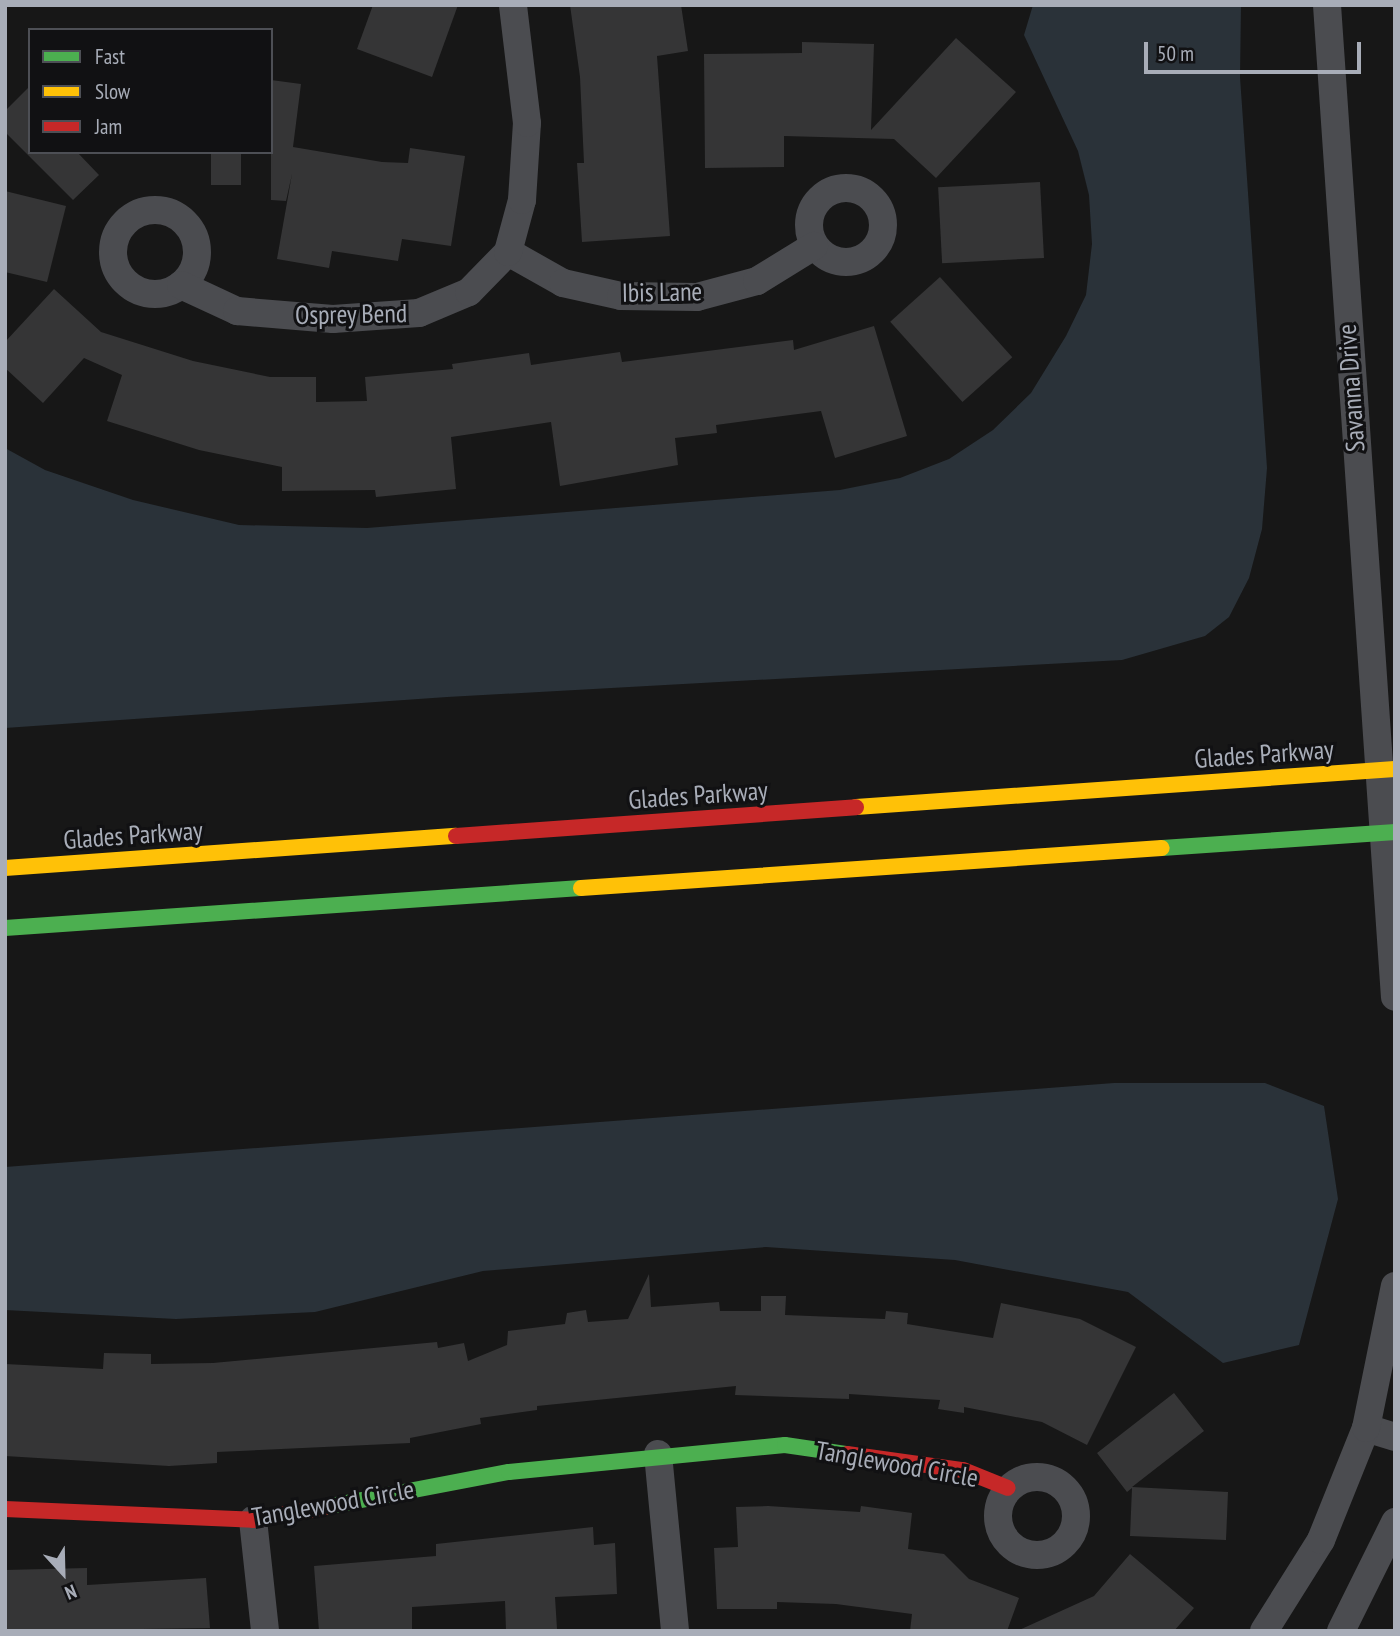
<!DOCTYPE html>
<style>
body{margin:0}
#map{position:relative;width:1400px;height:1636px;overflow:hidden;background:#171717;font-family:"PT Sans Narrow",sans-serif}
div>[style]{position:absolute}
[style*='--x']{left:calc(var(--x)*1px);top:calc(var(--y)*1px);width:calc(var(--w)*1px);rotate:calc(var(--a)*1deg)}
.water>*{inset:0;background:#2a3239}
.building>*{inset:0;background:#353536;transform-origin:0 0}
.street>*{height:28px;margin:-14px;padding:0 14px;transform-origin:14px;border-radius:14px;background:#4b4c50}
.street>.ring{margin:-14px;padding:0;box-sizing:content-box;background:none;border:28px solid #4b4c50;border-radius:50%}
.fast>*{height:16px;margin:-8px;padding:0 8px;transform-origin:8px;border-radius:8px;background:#4caf50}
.slow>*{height:16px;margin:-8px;padding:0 8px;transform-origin:8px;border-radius:8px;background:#ffc107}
.jam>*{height:16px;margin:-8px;padding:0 8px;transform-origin:8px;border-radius:8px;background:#c62828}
span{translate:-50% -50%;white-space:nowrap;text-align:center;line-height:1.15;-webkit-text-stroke:6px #111113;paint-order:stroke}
.street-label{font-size:26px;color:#a8adb8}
.frame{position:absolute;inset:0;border:7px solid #a8adb8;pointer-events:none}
.legend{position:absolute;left:28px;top:28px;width:245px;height:126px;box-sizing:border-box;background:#111113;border:2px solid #4d4f55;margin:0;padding:9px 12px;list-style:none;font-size:21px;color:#a8adb8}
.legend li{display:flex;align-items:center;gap:14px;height:35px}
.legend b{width:35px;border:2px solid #4d4f55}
.north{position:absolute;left:28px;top:1538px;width:70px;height:70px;-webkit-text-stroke:5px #111113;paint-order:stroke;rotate:158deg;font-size:19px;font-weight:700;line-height:28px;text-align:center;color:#a8adb8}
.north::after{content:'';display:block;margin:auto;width:24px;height:32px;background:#a8adb8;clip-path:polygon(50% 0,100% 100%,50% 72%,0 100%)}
.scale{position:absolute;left:1144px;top:42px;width:217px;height:32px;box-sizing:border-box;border:4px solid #a8adb8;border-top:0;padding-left:9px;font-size:21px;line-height:24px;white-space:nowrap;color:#a8adb8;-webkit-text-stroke:5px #111113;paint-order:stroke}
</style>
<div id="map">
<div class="water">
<div style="clip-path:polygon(1033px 5px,1241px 5px,1240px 77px,1267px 468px,1262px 529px,1249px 578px,1229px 617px,1205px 636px,1122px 660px,447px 697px,5px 728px,5px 448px,45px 470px,133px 500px,239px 525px,367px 528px,840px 490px,900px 478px,949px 459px,993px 430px,1031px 393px,1066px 336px,1086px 295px,1092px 244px,1089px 195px,1078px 151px,1024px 35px)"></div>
<div style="clip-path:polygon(1114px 1083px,1265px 1083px,1324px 1106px,1338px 1199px,1299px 1345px,1223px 1363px,1128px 1292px,955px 1260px,766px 1247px,483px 1271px,315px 1312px,176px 1319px,5px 1310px,5px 1167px)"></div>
</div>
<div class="building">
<div style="clip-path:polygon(373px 5px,458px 5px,432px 77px,357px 49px)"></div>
<div style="clip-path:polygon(570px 5px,681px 5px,688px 51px,657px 56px,670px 236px,582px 242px,577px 163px,584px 163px,580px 77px)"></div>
<div style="clip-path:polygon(956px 38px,1016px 92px,936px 178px,894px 139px,784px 136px,784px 167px,705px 168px,704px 54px,802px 53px,802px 42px,874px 44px,871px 130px)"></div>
<div style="clip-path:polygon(271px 80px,301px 84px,293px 147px,382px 162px,408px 163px,410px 148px,465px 156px,451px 246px,402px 239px,398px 261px,332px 251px,329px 268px,277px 259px,292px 174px,286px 201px,271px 200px)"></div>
<div style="clip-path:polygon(30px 86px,30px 152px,77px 152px,99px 175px,73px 200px,5px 132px,5px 111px)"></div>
<div style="left:211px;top:152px;width:30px;height:33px"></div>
<div style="left:1040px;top:182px;width:76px;height:102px;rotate:87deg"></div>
<div style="clip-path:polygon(5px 191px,66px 206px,47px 282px,5px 272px)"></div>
<div style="left:940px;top:277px;width:108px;height:67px;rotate:48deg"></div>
<div style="clip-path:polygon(54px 289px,101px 332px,193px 361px,270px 377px,316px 377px,316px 402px,367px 401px,365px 377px,453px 369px,452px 364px,529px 353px,531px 365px,620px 352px,622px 362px,793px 340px,794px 350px,874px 326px,907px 436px,835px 458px,821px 411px,716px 425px,717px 433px,675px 438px,678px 465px,560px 486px,551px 422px,451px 437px,456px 489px,376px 497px,375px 490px,282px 491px,282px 467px,199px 450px,107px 421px,122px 375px,84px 358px,43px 403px,5px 368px,5px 342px)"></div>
<div style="clip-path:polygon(649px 1274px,651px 1307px,719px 1302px,720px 1311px,761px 1311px,761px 1296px,786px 1296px,785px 1315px,885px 1319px,886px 1311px,908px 1313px,907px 1324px,993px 1338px,1001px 1303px,1080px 1319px,1136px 1347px,1087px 1445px,1042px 1422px,964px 1407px,964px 1413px,938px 1409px,940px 1400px,849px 1394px,849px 1399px,735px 1395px,736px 1386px,537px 1406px,537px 1410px,480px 1418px,481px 1424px,410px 1438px,410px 1443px,217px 1452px,217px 1463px,169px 1466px,5px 1456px,5px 1364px,103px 1369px,104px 1353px,151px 1354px,151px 1364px,213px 1363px,437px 1342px,438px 1348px,464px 1343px,468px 1361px,507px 1345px,508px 1331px,565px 1324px,567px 1313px,586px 1310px,588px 1322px,628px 1319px)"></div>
<div style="clip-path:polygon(1174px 1393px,1204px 1431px,1132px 1487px,1228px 1492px,1226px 1540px,1130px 1536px,1132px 1488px,1127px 1492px,1097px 1453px)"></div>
<div style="clip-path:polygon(768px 1506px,860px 1512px,861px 1506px,912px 1513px,908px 1549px,944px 1554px,969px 1579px,1019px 1598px,1007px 1631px,910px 1631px,912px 1614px,836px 1604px,777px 1602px,777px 1609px,717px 1609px,714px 1548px,738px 1547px,736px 1507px)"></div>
<div style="clip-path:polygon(593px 1527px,594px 1545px,615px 1543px,617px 1594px,555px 1597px,557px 1629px,506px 1631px,505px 1601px,412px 1607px,412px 1631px,319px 1631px,314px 1566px,436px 1556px,436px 1544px)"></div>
<div style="clip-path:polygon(1130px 1554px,1194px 1608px,1174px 1631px,1017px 1631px,1094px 1596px)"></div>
<div style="clip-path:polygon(87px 1568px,87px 1585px,206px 1578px,210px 1628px,5px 1631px,5px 1570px)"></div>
</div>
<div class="street">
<div style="--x:1327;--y:5;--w:994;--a:86.08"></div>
<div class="ring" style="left:809px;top:188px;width:46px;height:46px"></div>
<div class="ring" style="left:113px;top:210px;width:56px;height:56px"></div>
<div style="--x:508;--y:252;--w:63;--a:29.4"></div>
<div style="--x:563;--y:283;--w:59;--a:12.6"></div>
<div style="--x:621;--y:296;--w:76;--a:0.8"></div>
<div style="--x:697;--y:297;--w:62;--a:-14.9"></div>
<div style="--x:757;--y:281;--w:67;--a:-31.6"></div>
<div style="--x:181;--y:285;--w:62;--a:24.9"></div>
<div style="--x:237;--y:311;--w:96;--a:4.8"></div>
<div style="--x:333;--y:319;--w:86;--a:-4"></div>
<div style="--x:419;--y:313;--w:54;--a:-22.8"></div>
<div style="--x:469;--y:292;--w:56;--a:-45.7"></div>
<div style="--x:508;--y:252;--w:54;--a:-74.9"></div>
<div style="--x:522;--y:200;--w:77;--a:-86.3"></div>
<div style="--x:527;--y:123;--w:119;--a:-96.8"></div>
<div style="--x:1366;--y:1428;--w:30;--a:17"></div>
<div style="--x:658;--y:1454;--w:178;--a:84.5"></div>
<div class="ring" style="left:998px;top:1477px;width:50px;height:50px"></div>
<div style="--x:253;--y:1520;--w:112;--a:83.8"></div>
<div style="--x:1264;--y:1631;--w:107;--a:-57.9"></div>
<div style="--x:1321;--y:1540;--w:121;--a:-68.1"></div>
<div style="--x:1366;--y:1428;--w:145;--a:-78.5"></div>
<div style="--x:1341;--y:1631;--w:122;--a:-63.6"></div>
</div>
<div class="fast">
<div style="--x:1162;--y:848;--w:234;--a:-3.9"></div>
<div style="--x:5;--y:928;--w:577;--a:-3.97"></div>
<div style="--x:325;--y:1507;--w:187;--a:-10.8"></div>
<div style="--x:509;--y:1472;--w:277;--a:-5.6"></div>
<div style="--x:785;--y:1445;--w:63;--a:8.3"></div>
</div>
<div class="slow">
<div style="--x:856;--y:807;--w:540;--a:-4.03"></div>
<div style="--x:5;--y:868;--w:452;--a:-4.1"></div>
<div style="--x:581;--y:888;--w:582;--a:-3.94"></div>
</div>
<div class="jam">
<div style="--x:456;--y:836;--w:401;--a:-4.1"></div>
<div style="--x:847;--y:1454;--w:117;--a:7.9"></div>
<div style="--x:963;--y:1470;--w:48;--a:21.8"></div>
<div style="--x:5;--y:1509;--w:248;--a:2.5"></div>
<div style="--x:253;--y:1520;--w:73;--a:-10.2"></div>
</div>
<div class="street-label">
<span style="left:662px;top:292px;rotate:-1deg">Ibis Lane</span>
<span style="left:351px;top:314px;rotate:-1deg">Osprey Bend</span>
<span style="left:1351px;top:388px;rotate:-94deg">Savanna Drive</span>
<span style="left:1264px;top:754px;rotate:-4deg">Glades Parkway</span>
<span style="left:698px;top:795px;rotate:-4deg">Glades Parkway</span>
<span style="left:133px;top:835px;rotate:-4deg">Glades Parkway</span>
<span style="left:897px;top:1464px;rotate:10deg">Tanglewood Circle</span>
<span style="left:333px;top:1503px;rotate:-10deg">Tanglewood Circle</span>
</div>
<div class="frame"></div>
<ul class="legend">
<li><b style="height:9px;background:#4caf50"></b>Fast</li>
<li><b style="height:9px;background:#ffc107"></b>Slow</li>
<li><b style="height:9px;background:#c62828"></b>Jam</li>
</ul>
<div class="north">N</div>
<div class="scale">50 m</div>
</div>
